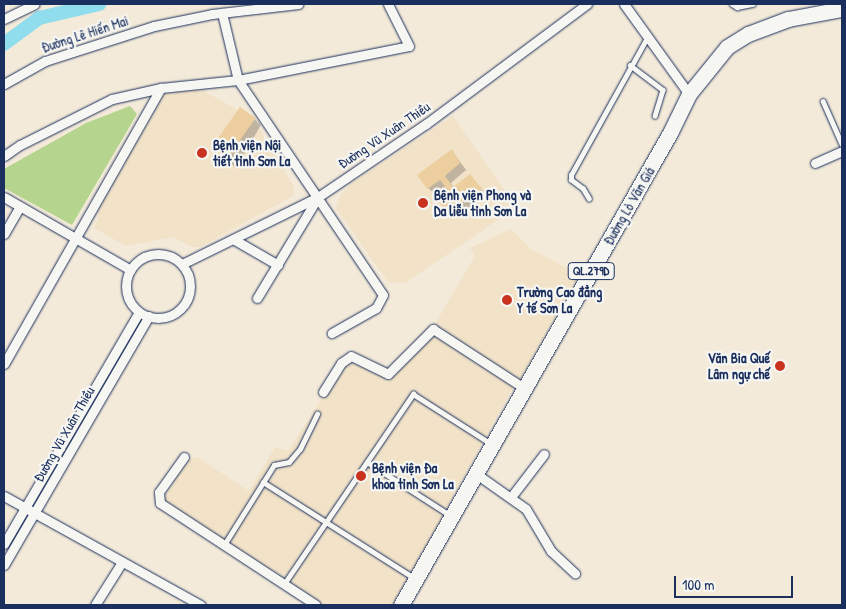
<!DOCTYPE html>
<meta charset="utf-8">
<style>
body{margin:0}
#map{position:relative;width:846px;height:609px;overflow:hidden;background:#f3ead9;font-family:"Patrick Hand",sans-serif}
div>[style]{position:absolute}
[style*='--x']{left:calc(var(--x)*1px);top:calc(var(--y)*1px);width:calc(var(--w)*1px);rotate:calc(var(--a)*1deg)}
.built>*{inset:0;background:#f1e2c8}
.green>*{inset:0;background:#b5d48d}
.shadow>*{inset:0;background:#0003}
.river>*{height:14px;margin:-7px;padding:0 7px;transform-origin:7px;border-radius:7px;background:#8fdded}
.building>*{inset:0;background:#ecce9f;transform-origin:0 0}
.roads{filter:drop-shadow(0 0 1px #1b2f5e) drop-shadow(0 0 1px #1b2f5e)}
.service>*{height:4.5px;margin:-2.25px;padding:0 2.25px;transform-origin:2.25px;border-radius:2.25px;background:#f6f6f2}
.minor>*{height:9px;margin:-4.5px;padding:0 4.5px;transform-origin:4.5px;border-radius:4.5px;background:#f6f6f2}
.minor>.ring{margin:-4.5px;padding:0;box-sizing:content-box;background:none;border:9px solid #f6f6f2;border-radius:50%}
.trunk>*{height:15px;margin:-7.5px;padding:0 7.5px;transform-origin:7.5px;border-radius:7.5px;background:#f6f6f2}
.dots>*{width:14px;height:14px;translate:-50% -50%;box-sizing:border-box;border:2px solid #f6f6f2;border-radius:50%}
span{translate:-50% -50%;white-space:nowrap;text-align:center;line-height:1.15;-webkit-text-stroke:4.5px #f6f6f2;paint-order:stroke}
.shield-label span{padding:1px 4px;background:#f6f6f2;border:1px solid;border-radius:4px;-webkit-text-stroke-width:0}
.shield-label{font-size:12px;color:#1b2f5e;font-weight:700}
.street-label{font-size:14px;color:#1b2f5e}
.poi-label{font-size:14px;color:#1b2f5e;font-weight:700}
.left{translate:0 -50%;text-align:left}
.right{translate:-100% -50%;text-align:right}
.frame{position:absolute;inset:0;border:5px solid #1b2f5e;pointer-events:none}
.scale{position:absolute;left:674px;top:576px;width:119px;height:22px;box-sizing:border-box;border:2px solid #1b2f5e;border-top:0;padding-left:6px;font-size:15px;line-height:18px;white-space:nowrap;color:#1b2f5e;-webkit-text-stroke:4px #f6f6f2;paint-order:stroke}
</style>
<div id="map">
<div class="built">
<div style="clip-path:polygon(200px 89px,254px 119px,294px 187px,293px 196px,200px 247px,192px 247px,173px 237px,126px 246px,94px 228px,99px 217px,97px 209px,164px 93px)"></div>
<div style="clip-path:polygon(453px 116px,510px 198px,507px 214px,405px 283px,388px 282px,336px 208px,340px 195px,352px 183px)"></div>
<div style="clip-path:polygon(511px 229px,531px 249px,580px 275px,519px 381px,435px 324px,475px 256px,470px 248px)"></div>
<div style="clip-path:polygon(433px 332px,514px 385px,394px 605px,321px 605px,163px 499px,188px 460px,197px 457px,249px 491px,275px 447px,288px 451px,343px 366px,350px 361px,360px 363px,386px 379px)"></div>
</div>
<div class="green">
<div style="clip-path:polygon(130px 106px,137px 114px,72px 225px,4px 188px,4px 169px,86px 123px)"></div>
</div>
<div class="shadow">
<div style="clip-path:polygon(255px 119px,261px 125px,236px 168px,222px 156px)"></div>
<div style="clip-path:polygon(452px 151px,466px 170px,451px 183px,454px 188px,470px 175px,487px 196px,454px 218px,448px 212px,446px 186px,435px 194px,428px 188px)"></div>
</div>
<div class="river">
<div style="--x:4;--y:44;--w:44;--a:-36.6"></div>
<div style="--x:39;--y:18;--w:62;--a:-13.1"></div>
</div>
<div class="building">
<div style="left:240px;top:107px;width:19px;height:50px;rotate:35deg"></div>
<div style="clip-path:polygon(452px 149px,460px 163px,445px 176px,453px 187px,470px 174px,482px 189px,447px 213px,437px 199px,447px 189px,440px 180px,427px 189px,417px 175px)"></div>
</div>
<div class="roads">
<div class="service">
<div style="--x:732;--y:4;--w:6;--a:31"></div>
<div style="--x:737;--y:7;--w:16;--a:-11"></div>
<div style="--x:630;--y:65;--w:41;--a:37.1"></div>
<div style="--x:663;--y:90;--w:27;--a:107"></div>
<div style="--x:823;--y:101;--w:47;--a:66.2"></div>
<div style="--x:589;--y:199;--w:12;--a:-121"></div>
<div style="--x:583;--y:189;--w:15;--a:-143"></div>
<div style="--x:571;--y:180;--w:5;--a:-90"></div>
<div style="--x:571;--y:175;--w:157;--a:-61"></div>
<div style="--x:367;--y:462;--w:98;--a:32.6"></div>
<div style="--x:263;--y:482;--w:179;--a:32.4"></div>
<div style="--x:224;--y:545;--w:94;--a:-58"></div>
<div style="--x:274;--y:465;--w:15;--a:-11"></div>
<div style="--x:289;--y:462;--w:17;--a:-50"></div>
<div style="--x:300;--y:449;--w:39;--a:-64"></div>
<div style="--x:284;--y:584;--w:230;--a:-55.8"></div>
<div style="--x:413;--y:394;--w:91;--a:32.5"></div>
</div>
<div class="minor">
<div style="--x:624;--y:4;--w:111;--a:54.2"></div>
<div style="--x:222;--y:13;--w:69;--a:76.6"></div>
<div style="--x:238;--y:80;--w:259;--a:56"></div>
<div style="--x:383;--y:295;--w:15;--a:118"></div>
<div style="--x:376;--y:308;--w:51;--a:150.4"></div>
<div style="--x:4;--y:19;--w:34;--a:-26"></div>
<div style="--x:4;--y:84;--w:47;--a:-29.3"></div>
<div style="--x:45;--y:61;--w:114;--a:-17.8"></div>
<div style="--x:154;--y:26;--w:59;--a:-11.7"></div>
<div style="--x:212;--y:14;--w:87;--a:-6.6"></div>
<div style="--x:4;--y:156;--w:19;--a:-35"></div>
<div style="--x:20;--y:145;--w:103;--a:-26.6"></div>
<div style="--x:112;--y:99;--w:50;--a:-12.7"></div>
<div style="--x:161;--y:88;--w:77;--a:-5.9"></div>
<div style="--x:238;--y:80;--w:174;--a:-11.2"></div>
<div style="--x:409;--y:46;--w:47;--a:-116.6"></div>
<div style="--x:815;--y:163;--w:30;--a:-24"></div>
<div style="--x:4;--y:197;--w:146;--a:29.9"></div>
<div style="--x:4;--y:234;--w:32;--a:-60"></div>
<div style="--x:233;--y:239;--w:52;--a:30"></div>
<div class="ring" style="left:126px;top:254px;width:55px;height:55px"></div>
<div style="--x:182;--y:264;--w:152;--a:-26.2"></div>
<div style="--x:318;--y:197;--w:130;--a:-34.1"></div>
<div style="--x:426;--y:124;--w:201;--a:-36.7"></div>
<div style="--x:257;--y:298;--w:118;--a:-58.9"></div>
<div style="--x:4;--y:364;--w:318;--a:-60.4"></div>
<div style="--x:323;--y:392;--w:34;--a:-58"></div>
<div style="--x:341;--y:363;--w:12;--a:-35"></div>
<div style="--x:351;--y:356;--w:41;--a:25.9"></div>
<div style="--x:388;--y:374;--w:64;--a:-45"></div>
<div style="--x:433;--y:329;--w:108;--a:33"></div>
<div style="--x:184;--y:457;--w:43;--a:125.5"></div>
<div style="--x:159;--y:492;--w:11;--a:85"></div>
<div style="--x:160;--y:503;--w:186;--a:33.2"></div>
<div style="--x:475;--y:473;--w:62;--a:35.2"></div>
<div style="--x:526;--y:509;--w:49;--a:59.2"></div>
<div style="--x:551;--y:551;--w:33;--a:43"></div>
<div style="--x:4;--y:496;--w:225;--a:29"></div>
<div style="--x:511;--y:497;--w:54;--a:-52.5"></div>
<div style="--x:4;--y:544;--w:268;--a:-59.8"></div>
<div style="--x:4;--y:565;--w:288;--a:-59.8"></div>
<div style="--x:95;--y:605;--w:51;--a:-57.9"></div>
</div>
<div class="trunk">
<div style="--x:401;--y:605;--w:543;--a:-60.32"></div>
<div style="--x:670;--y:133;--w:43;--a:-64"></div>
<div style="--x:689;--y:94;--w:60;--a:-51"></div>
<div style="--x:727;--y:47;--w:25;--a:-32"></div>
<div style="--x:748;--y:34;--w:43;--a:-20.6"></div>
<div style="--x:788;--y:19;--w:55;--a:-10.5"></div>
</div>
</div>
<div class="dots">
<div style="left:202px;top:153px;background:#c8321e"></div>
<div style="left:423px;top:203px;background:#c8321e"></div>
<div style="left:507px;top:300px;background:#c8321e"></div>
<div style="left:780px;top:366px;background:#c8321e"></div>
<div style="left:361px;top:476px;background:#c8321e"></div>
</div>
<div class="shield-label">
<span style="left:591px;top:271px">QL.279D</span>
</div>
<div class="street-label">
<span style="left:85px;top:34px;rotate:-18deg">Đường Lê Hiến Mai</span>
<span style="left:384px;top:135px;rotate:-34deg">Đường Vũ Xuân Thiều</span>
<span style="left:629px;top:206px;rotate:-60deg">Đường Lò Văn Giá</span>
<span style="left:64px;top:434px;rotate:-60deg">Đường Vũ Xuân Thiều</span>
</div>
<div class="poi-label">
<span class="left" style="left:213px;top:153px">Bệnh viện Nội<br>tiết tỉnh Sơn La</span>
<span class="left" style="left:434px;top:203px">Bệnh viện Phong và<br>Da liễu tỉnh Sơn La</span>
<span class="left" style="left:517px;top:300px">Trường Cao đẳng<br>Y tế Sơn La</span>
<span class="right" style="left:770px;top:366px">Văn Bia Quế<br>Lâm ngự chế</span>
<span class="left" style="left:372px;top:476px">Bệnh viện Đa<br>khoa tỉnh Sơn La</span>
</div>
<div class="frame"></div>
<div class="scale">100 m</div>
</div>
